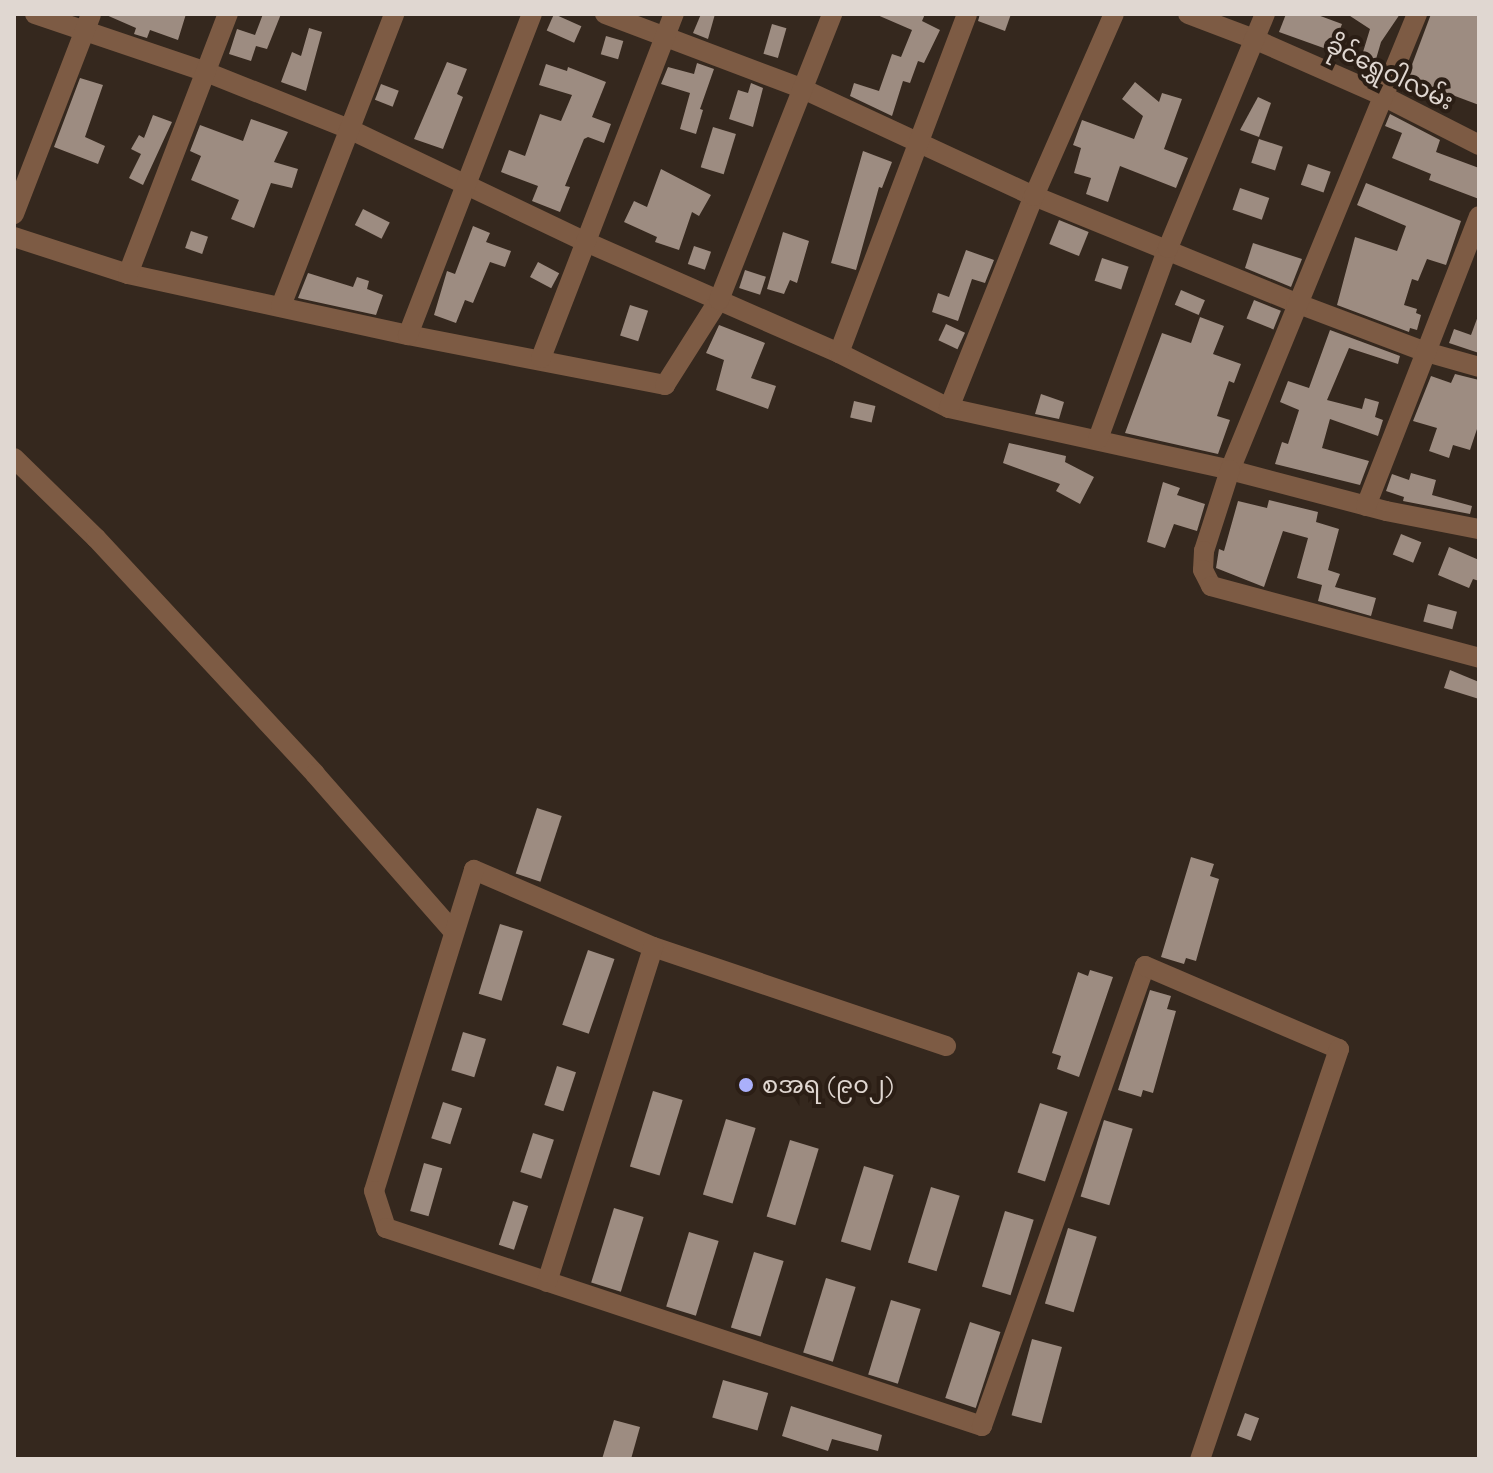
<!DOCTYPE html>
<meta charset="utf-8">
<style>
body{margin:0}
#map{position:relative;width:1493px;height:1473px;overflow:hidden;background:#35281e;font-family:Quicksand,"Noto Sans Myanmar",sans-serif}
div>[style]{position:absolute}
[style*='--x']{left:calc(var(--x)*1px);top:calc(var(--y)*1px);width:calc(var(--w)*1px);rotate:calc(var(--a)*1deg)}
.building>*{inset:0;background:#9d8c81;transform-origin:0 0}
.minor>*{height:20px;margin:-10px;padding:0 10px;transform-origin:10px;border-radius:10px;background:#7d5b44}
.dots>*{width:22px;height:22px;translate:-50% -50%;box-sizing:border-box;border:4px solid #2b1e15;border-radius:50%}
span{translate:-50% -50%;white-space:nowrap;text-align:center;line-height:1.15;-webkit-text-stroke:8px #2b1e15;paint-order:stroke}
.street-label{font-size:24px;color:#e0d7d1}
.poi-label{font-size:24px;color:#e0d7d1}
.left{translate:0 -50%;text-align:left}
.frame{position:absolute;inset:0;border:16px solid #e0d7d1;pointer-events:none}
</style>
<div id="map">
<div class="building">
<div style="clip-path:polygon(104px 14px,186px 14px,178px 40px,150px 30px,147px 38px,134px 34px,136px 28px)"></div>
<div style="clip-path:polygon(263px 14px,281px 14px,267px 49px,256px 46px,251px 61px,229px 54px,237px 29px,255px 35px)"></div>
<div style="left:554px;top:14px;width:30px;height:18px;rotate:24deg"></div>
<div style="clip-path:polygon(701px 14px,715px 14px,708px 39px,693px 33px)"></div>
<div style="clip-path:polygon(875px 14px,925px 14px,922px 21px,940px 30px,924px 63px,918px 61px,910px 83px,903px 81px,892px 116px,850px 96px,854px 83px,879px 91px,892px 54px,901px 57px,912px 30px)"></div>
<div style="clip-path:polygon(980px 14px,1011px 14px,1005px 31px,978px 21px)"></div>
<div style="clip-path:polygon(1286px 14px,1315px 14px,1342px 24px,1332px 51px,1279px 32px)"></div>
<div style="clip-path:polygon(1347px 14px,1400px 14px,1381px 42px,1374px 66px,1360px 62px,1370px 29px)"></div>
<div style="clip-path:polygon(1431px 14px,1479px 14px,1479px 105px,1407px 78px)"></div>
<div style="left:772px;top:24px;width:15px;height:31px;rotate:16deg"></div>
<div style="clip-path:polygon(309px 28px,322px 32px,306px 91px,281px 82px,292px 52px,301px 56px)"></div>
<div style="left:606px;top:36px;width:18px;height:19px;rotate:16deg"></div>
<div style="clip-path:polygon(447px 62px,467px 69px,457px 94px,463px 97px,443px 149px,414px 139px)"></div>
<div style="clip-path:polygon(697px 63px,714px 69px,700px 109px,703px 110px,696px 134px,680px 129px,690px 93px,661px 84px,668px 67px,694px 74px)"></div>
<div style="clip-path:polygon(546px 64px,567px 71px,568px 67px,606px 82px,592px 117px,611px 124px,604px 143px,588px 137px,584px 139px,565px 186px,570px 187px,560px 212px,532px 201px,538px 186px,501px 172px,509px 150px,525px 156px,540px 114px,561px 121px,572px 95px,539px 85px)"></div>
<div style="clip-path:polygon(80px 78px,103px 85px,85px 137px,105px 146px,98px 164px,54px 147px)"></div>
<div style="clip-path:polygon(1135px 82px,1159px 102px,1162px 93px,1182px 99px,1164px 149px,1188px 158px,1176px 188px,1120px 166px,1108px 202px,1086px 194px,1091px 178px,1074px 173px,1081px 148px,1073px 145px,1082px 120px,1134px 139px,1143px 116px,1122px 99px)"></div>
<div style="clip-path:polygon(751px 83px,763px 88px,753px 127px,729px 119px,738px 90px,748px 93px)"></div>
<div style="left:381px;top:84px;width:19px;height:17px;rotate:21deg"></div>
<div style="clip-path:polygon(1258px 97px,1271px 103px,1259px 137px,1240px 130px)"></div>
<div style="clip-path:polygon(1390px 114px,1440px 140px,1436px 152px,1479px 168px,1479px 199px,1429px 180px,1431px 174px,1392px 158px,1402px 133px,1385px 126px)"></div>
<div style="clip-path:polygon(153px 115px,172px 122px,143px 185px,129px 178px,141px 154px,131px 149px,139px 135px,144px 138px)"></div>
<div style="clip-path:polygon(251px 119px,288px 132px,274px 162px,298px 169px,292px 188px,271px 183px,254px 228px,231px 219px,239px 200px,191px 180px,201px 156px,190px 151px,200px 125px,243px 141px)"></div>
<div style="left:713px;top:127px;width:24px;height:42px;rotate:17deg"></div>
<div style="left:1259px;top:139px;width:25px;height:25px;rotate:18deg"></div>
<div style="clip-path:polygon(863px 151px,892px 162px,882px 188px,879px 187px,856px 270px,831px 263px)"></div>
<div style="left:1308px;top:164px;width:24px;height:22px;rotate:19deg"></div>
<div style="clip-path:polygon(661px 169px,711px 195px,699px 216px,692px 212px,679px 250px,655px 242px,657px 237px,624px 222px,634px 201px,647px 207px)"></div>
<div style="clip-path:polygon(1366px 183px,1461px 221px,1446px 265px,1427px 259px,1418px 281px,1412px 279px,1404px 305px,1417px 309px,1416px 313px,1421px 315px,1417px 330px,1410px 328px,1409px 332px,1337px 305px,1355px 237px,1397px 251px,1406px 226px,1357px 205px)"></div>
<div style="left:1240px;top:188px;width:31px;height:23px;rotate:19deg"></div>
<div style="left:363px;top:209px;width:30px;height:18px;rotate:27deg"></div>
<div style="left:1059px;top:220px;width:32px;height:26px;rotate:22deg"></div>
<div style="clip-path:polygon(473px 226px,490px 233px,486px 242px,511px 251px,505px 267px,490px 262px,473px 303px,465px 300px,456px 323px,434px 315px,447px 271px,455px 274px)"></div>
<div style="left:191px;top:231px;width:18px;height:18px;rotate:19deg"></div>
<div style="clip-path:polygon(783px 232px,809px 241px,797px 283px,790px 280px,784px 294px,767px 289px)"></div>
<div style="clip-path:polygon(1253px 243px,1302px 259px,1291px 287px,1245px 268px)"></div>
<div style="left:694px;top:246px;width:18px;height:19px;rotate:19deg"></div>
<div style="clip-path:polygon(966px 250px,994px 260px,985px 283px,972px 279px,958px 321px,932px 312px,938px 293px,949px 297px)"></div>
<div style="left:1102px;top:258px;width:28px;height:24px;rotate:18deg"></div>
<div style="left:538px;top:262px;width:24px;height:17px;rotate:28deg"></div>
<div style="left:745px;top:270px;width:22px;height:19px;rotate:18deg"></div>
<div style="clip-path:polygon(308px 273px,353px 287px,357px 277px,369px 281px,367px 289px,383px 295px,376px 315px,298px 298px)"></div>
<div style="left:1181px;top:290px;width:26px;height:16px;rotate:23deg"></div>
<div style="left:1254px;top:300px;width:29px;height:20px;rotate:22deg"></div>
<div style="left:630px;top:305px;width:19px;height:32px;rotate:18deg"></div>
<div style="clip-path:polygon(1478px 316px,1479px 353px,1449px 343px,1454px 329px,1471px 335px)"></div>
<div style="clip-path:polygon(1200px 317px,1224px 326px,1213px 354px,1241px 364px,1234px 383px,1229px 381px,1217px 416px,1230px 420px,1218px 454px,1125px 433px,1162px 333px,1191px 343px)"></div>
<div style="left:946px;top:324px;width:21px;height:18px;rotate:25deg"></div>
<div style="clip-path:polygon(719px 325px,765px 343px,751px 378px,776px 386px,768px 409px,716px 390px,724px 360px,706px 353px)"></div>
<div style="clip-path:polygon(1330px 330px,1400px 356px,1398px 364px,1349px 348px,1327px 400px,1362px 409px,1365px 398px,1379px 402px,1375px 417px,1383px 420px,1378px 436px,1330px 419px,1322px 448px,1369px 461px,1360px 485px,1275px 464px,1282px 442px,1288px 444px,1299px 410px,1280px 402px,1288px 381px,1309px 388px)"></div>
<div style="clip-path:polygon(1455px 374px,1479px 380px,1479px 423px,1470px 450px,1453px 445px,1449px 458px,1429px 451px,1437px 428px,1413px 421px,1431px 376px,1451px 383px)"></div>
<div style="clip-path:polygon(1041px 394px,1064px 402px,1059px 419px,1035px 414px)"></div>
<div style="left:854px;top:401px;width:22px;height:17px;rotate:13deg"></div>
<div style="clip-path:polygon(1009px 443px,1066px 456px,1065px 462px,1094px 477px,1080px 504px,1056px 491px,1060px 484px,1003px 463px)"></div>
<div style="clip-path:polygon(1411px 473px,1436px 480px,1432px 495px,1472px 506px,1470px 514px,1403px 501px,1404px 497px,1386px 491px,1392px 474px,1409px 480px)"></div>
<div style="clip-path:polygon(1163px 482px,1180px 488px,1177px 495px,1205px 504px,1197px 531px,1174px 524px,1165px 548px,1147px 542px)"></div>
<div style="clip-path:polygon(1269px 500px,1318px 512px,1316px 522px,1339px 529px,1328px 570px,1340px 574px,1335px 587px,1376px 598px,1371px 616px,1318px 601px,1322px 585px,1297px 578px,1308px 538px,1283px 531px,1264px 587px,1216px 568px,1219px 549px,1224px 551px,1238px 501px,1267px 508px)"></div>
<div style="left:1401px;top:534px;width:22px;height:22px;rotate:22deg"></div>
<div style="clip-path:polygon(1449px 547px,1479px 560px,1479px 581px,1473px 579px,1469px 588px,1438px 575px)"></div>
<div style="left:1428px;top:604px;width:30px;height:18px;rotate:15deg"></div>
<div style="clip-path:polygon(1450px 670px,1479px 682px,1479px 699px,1444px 688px)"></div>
<div style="left:537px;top:808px;width:26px;height:69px;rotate:18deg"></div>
<div style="clip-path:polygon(1191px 857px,1214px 864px,1210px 876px,1219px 879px,1196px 961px,1186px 958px,1184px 964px,1161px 957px)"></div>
<div style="left:500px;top:924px;width:24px;height:73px;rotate:17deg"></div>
<div style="left:588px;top:950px;width:28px;height:79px;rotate:19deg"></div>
<div style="clip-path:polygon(1090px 970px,1113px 977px,1079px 1077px,1057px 1069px,1061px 1056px,1052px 1053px,1078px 972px,1088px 976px)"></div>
<div style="clip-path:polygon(1150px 990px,1171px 996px,1167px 1009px,1176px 1011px,1153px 1093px,1143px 1090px,1141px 1097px,1118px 1090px)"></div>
<div style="left:463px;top:1032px;width:24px;height:40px;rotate:17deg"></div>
<div style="left:557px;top:1066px;width:20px;height:41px;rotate:18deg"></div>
<div style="left:653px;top:1091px;width:31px;height:79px;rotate:17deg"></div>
<div style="left:443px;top:1102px;width:20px;height:38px;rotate:18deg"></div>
<div style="left:1040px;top:1103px;width:29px;height:73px;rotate:18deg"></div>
<div style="left:726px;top:1119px;width:31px;height:79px;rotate:17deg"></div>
<div style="left:1104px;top:1120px;width:30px;height:80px;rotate:17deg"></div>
<div style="left:533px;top:1133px;width:22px;height:41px;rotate:18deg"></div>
<div style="left:790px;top:1140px;width:30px;height:80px;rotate:17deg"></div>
<div style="left:424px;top:1163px;width:19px;height:50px;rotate:16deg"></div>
<div style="left:864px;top:1166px;width:31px;height:79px;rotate:17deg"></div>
<div style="left:931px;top:1187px;width:30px;height:79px;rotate:17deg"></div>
<div style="left:513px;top:1201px;width:16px;height:46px;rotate:18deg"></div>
<div style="left:614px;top:1208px;width:31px;height:78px;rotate:17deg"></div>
<div style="left:1005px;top:1211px;width:30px;height:79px;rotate:17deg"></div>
<div style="left:1068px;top:1228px;width:30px;height:79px;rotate:17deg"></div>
<div style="left:689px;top:1232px;width:31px;height:78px;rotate:17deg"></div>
<div style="left:754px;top:1252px;width:31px;height:79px;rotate:17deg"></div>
<div style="left:826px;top:1278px;width:31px;height:78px;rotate:17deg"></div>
<div style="left:891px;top:1300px;width:31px;height:78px;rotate:17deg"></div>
<div style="left:970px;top:1322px;width:32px;height:80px;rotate:18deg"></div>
<div style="left:1032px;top:1339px;width:31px;height:79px;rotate:15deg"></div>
<div style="left:723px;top:1380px;width:47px;height:39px;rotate:16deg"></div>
<div style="clip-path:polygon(791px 1406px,882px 1435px,878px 1451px,832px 1439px,828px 1451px,782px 1436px)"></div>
<div style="left:1245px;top:1413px;width:15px;height:24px;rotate:20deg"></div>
<div style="clip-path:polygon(614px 1420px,640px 1427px,631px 1459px,602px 1459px)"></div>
</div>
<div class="minor">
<div style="--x:35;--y:14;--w:181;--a:18.7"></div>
<div style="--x:206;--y:72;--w:154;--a:21.7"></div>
<div style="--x:349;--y:129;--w:263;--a:25.5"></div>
<div style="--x:586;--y:242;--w:276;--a:23.7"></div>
<div style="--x:839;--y:353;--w:123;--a:26.6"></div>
<div style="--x:949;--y:408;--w:288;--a:12.4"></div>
<div style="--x:1230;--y:470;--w:161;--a:14.7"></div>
<div style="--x:1386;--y:511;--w:95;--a:11"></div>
<div style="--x:605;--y:14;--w:212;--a:20.7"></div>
<div style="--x:803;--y:89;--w:255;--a:24.9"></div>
<div style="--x:1034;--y:196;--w:283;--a:22.2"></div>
<div style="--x:1296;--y:303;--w:139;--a:20.7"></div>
<div style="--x:1426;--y:352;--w:55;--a:15.8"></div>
<div style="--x:1188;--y:14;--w:71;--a:20.7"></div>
<div style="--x:1254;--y:39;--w:141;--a:23.8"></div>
<div style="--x:1383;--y:96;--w:108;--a:27"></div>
<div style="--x:1417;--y:14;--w:493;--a:112.3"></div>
<div style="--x:1230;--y:470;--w:85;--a:107.8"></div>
<div style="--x:1204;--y:551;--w:19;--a:93"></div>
<div style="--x:1203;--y:570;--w:18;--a:63"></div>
<div style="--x:1211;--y:586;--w:278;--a:15"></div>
<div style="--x:14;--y:214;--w:214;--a:-68.9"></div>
<div style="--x:14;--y:237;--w:120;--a:18"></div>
<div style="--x:128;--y:274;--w:287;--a:12.3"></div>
<div style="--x:408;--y:335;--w:262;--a:11"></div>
<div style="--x:665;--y:385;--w:101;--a:-57.6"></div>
<div style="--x:719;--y:300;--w:308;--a:-68.4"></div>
<div style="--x:128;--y:274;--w:279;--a:-69"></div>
<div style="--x:281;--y:306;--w:313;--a:-68.8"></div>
<div style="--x:408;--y:335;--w:344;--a:-68.9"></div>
<div style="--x:839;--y:353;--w:362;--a:-69.3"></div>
<div style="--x:541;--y:358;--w:369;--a:-68.9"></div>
<div style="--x:949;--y:408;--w:228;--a:-68.2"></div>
<div style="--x:1034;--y:196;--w:199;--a:-66.3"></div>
<div style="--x:1098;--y:439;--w:203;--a:-69.9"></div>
<div style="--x:1168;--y:248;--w:253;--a:-67.5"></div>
<div style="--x:14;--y:458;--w:115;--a:44.3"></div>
<div style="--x:96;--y:538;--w:322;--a:47.1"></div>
<div style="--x:315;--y:774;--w:210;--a:48.7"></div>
<div style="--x:1366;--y:506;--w:311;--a:-68.7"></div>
<div style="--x:946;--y:1046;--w:309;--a:-161.3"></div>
<div style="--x:653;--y:947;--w:195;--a:-156.7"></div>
<div style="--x:474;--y:870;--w:336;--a:107.3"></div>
<div style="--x:374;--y:1191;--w:39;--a:72"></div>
<div style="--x:386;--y:1228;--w:628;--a:18.38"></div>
<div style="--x:982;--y:1426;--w:488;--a:-70.5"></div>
<div style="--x:1145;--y:966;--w:211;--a:23.2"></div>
<div style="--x:1339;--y:1049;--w:433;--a:108.7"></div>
<div style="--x:547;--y:1282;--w:351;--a:-72.4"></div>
</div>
<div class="dots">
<div style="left:746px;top:1085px;background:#aab0fb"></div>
</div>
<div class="street-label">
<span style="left:1390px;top:73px;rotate:26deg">ခိုင်ရွှေဝါလမ်း</span>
</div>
<div class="poi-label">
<span class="left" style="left:762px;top:1085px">စအရ (၉၀၂)</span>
</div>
<div class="frame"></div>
</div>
